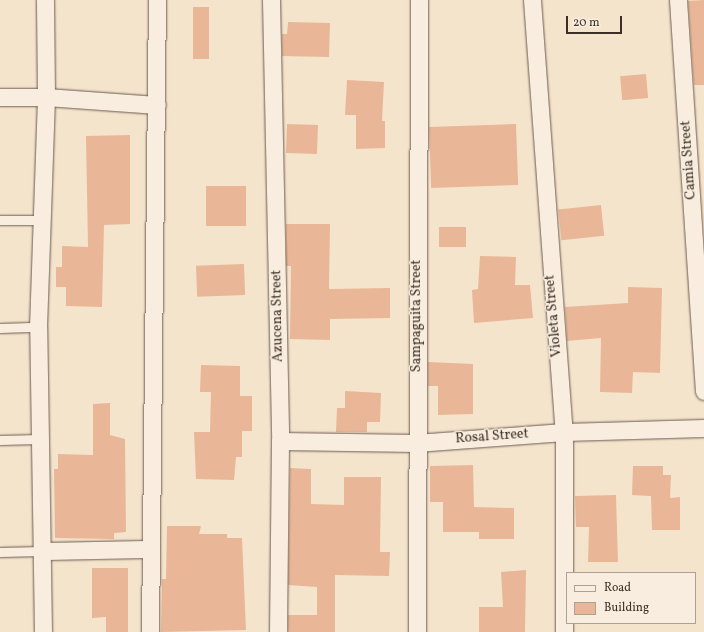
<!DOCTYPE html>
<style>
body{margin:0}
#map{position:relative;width:704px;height:632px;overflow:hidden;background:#f5e4cc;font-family:Vollkorn,serif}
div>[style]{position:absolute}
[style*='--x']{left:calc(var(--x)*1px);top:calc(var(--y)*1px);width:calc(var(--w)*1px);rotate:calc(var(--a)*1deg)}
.building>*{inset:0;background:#e9b697;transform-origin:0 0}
.roads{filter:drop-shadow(0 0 1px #6b5c50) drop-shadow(0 0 1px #6b5c50)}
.lane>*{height:9px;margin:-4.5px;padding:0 4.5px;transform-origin:4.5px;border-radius:4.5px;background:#f8edde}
.street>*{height:17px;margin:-8.5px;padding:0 8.5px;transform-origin:8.5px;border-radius:8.5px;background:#f8edde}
span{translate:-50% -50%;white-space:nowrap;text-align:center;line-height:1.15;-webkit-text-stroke:3px #f8edde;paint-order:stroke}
.street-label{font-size:14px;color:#3d2f26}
.legend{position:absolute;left:566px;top:572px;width:130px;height:52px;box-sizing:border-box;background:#f8edde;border:1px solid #ada194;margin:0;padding:5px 7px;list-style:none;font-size:12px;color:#3d2f26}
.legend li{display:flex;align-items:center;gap:8px;height:20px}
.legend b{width:20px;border:1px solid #ada194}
.scale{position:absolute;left:566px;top:16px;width:56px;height:18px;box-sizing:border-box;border:2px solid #3d2f26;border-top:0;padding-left:5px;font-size:12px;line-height:14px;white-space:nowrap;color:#3d2f26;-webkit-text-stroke:3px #f8edde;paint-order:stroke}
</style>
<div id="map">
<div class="building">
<div style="clip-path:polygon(704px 0,704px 85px,694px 85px,688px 1px)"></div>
<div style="left:193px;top:7px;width:16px;height:52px"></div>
<div style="clip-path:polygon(288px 22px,330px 23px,329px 57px,282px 56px,282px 34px,287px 34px)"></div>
<div style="left:646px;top:74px;width:24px;height:26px;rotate:85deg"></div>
<div style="clip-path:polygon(347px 80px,384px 82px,382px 121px,385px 121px,385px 148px,356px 149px,356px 115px,345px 115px)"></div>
<div style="left:287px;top:124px;width:31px;height:29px;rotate:2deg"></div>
<div style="left:516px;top:124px;width:61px;height:87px;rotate:88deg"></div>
<div style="clip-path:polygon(130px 135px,130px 224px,104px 225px,102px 307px,66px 306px,66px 287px,56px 287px,56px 267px,62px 267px,62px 246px,88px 247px,86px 136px)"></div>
<div style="left:206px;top:186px;width:40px;height:40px"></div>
<div style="left:601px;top:205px;width:31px;height:43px;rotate:84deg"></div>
<div style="clip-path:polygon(286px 224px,330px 224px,329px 289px,390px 288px,390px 318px,330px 319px,330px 340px,290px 339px,291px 266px,286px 266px)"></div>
<div style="left:439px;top:227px;width:27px;height:20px"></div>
<div style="clip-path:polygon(480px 256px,516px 257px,515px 285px,530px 285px,533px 318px,474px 323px,472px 290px,478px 289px)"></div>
<div style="left:244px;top:264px;width:31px;height:48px;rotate:88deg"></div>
<div style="clip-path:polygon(628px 287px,662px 288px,660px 373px,633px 372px,632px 393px,600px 392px,601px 338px,567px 341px,565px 307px,628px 303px)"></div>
<div style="clip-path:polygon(428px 362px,473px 364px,473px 414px,438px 415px,438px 386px,428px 386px)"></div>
<div style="clip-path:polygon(201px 365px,240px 366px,240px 396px,252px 396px,252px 431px,242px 431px,242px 457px,236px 457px,234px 480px,196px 479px,194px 432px,210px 432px,211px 392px,200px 392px)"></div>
<div style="clip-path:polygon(345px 391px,381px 393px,380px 422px,367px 422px,367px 432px,336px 432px,337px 408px,345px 408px)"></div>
<div style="clip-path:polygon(110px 403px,110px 435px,125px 439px,126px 532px,114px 533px,114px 539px,55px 538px,54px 469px,58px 469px,58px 454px,93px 455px,93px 404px)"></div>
<div style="clip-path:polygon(473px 465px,474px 507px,514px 508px,514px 539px,479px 539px,479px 532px,443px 532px,443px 502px,430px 502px,430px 466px)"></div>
<div style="clip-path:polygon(633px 466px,663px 466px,663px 475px,671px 475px,670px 498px,680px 497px,680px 530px,652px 530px,651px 496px,632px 495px)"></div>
<div style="clip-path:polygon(290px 468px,311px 469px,311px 504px,344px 505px,344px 477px,381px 477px,380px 552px,390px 552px,389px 576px,335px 575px,335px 632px,288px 632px,288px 615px,317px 615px,317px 587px,288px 585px)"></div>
<div style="clip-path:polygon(616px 495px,618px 562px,588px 562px,589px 527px,576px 527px,575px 496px)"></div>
<div style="clip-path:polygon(167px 526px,201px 526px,199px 534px,227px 534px,227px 538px,242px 538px,246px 630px,161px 632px,162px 579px,166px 579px)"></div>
<div style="clip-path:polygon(92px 568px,128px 568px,128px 632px,106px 632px,106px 617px,92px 618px)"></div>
<div style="clip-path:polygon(526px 570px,525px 632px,479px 632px,479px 607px,503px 607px,501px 572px)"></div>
</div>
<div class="roads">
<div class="lane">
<div style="--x:0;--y:220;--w:41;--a:0"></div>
<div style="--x:0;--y:328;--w:38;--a:-2"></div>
<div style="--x:0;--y:440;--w:40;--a:-1.4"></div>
<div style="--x:0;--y:552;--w:42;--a:-1.4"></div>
</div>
<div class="street">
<div style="--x:271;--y:0;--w:441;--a:88.8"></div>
<div style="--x:280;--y:441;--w:191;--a:90.6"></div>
<div style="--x:532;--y:0;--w:433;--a:85.8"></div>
<div style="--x:564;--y:432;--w:200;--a:90"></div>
<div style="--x:678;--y:0;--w:392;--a:86.2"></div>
<div style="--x:0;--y:97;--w:46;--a:0"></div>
<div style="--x:46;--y:97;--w:111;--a:4.1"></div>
<div style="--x:280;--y:441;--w:136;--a:0.8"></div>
<div style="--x:416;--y:443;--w:148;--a:-4.3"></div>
<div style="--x:564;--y:432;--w:140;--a:-1.6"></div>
<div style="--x:42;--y:551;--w:107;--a:-1.1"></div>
<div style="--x:43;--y:632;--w:305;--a:-90.9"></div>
<div style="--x:38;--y:327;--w:230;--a:-88"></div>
<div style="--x:46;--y:97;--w:97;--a:-90.6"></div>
<div style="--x:150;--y:632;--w:632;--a:-89.37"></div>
<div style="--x:417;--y:632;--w:632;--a:-89.82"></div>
</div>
</div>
<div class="street-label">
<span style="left:689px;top:160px;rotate:-94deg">Camia Street</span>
<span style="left:278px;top:316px;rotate:-91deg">Azucena Street</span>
<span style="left:417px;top:316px;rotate:-90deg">Sampaguita Street</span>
<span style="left:554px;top:316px;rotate:-95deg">Violeta Street</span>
<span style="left:492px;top:437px;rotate:-4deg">Rosal Street</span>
</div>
<ul class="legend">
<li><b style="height:5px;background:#f8edde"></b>Road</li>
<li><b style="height:11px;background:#e9b697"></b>Building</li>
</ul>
<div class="scale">20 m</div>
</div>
